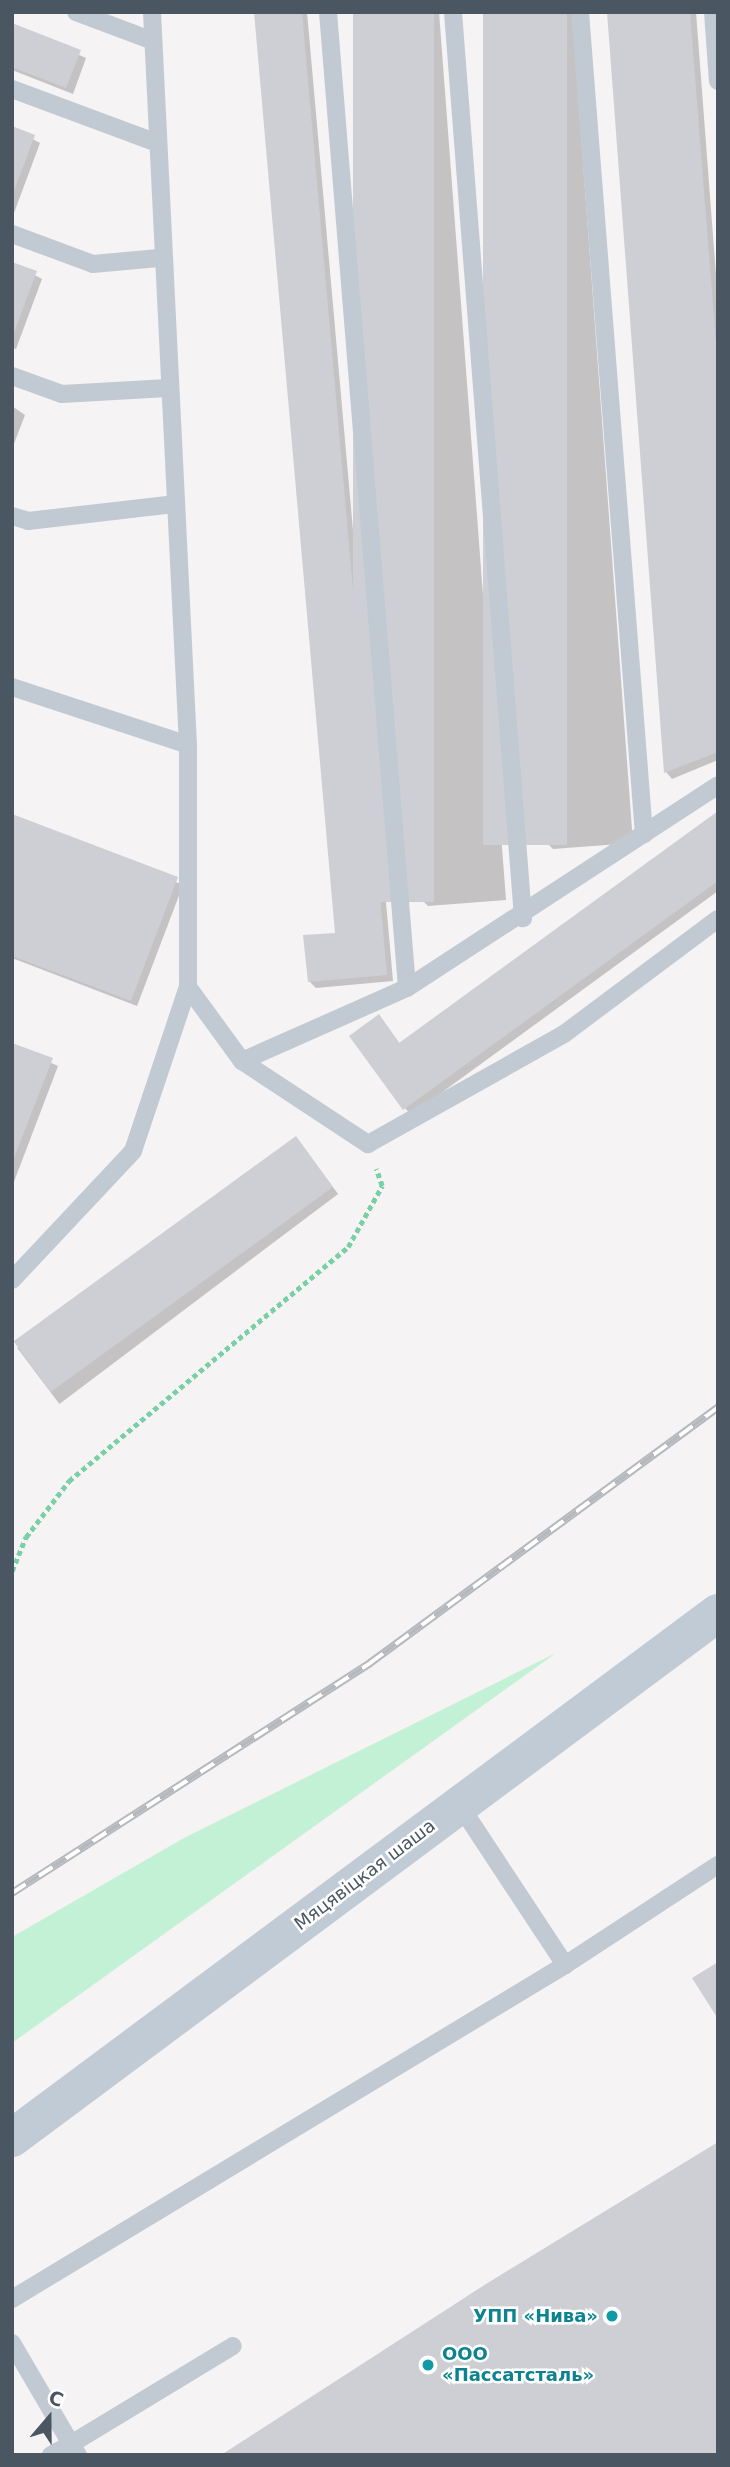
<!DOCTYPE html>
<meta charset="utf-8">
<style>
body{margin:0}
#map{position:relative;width:730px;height:2467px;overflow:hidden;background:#f5f3f3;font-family:"DejaVu Sans",sans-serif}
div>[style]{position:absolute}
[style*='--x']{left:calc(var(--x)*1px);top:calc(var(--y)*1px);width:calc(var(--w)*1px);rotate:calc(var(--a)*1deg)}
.green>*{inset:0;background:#c3f1d5}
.shadow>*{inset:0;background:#0003;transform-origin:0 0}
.building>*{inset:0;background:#cdcfd5;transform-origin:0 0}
.path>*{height:4.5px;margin-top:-2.25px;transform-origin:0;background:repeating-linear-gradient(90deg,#7ad0a6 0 5px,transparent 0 8.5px)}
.service>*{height:18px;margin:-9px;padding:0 9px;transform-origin:9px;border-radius:9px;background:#c1cad2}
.secondary>*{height:38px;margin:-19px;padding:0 19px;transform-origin:19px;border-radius:19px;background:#c1cbd6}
.rail>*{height:8px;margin-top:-4px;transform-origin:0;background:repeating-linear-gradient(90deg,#fff 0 16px,#b5b8bd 0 32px);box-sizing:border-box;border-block:2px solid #b5b8bd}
.dots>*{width:19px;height:19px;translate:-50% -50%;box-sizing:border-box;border:4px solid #fff;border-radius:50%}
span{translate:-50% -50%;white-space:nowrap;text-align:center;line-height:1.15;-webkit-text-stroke:5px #fff;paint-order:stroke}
.street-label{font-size:18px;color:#4a5661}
.culture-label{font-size:18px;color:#0d838f;font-weight:700}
.right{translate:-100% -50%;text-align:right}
.left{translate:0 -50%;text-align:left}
.frame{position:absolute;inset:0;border:14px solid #4a5661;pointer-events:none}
.north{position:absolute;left:14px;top:2383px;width:70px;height:70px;-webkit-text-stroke:5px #fff;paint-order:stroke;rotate:20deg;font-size:19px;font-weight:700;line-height:28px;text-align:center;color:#4a5661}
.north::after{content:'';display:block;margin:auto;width:24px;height:32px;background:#4a5661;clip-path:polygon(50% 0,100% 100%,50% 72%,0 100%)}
</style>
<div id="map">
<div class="green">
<div style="clip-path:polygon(556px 1653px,12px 2043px,12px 1937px,184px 1838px)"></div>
</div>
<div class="shadow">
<div style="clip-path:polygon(255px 12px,307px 12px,393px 981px,316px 988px,309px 981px,337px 934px)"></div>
<div style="clip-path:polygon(355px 12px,439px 12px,506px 900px,428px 906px,421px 899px)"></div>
<div style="clip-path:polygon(485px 12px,572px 12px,633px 843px,553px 849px,546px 842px)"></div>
<div style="clip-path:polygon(609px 12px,696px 12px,718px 301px,718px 760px,672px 779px,666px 772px)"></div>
<div style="clip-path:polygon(12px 25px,86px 58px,73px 94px,12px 70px)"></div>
<div style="clip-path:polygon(12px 128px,40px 143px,14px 213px,12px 213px)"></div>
<div style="clip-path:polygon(12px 263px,42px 279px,16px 349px,12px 348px)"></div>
<div style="clip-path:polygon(12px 406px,25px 415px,12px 449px)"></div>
<div style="clip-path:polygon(718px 814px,718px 891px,411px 1115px,405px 1108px,385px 1023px,400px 1044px)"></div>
<div style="clip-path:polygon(12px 816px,183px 885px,137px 1006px,12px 958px)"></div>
<div style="clip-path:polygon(12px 1045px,58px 1066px,12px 1187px)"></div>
<div style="left:296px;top:1138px;width:70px;height:349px;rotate:53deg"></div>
</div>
<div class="building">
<div style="clip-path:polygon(254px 12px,302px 12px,387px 975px,308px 982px,303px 935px,335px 933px)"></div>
<div style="left:353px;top:12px;width:81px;height:890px"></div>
<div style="left:483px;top:12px;width:84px;height:833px"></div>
<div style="clip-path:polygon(607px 12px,690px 12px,718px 369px,718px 752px,664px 773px)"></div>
<div style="clip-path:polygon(12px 23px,81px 50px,66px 88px,12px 67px)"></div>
<div style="clip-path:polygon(12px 126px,35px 135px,13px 194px,12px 194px)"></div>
<div style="clip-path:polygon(12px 262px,37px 271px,13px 336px,12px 336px)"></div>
<div style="clip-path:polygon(718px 811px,718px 881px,403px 1110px,349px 1036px,379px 1014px,399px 1043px)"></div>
<div style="clip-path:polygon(12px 814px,178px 877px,131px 1001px,12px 956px)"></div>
<div style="clip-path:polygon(12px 1043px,53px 1058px,12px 1163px)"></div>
<div style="left:296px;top:1136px;width:63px;height:349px;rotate:54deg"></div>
<div style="clip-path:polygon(718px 1962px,718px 2019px,692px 1978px)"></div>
<div style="clip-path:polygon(718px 2142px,718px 2455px,221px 2455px,486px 2284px)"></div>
</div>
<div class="path">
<div style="--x:12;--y:1571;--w:37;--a:-68"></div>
<div style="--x:26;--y:1537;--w:71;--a:-52.5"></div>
<div style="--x:69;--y:1481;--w:364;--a:-40"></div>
<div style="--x:348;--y:1247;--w:70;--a:-60.9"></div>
<div style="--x:382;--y:1186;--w:18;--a:-109"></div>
</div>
<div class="service">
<div style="--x:76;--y:12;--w:82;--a:20.6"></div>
<div style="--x:152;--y:12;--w:734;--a:87.19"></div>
<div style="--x:188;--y:745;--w:242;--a:90"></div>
<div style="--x:188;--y:987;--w:92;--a:53.9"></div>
<div style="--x:242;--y:1061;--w:180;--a:-23.9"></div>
<div style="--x:407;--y:988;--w:371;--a:-33.1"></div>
<div style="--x:328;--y:12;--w:979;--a:85.37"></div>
<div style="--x:453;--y:12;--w:909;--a:85.58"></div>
<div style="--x:580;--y:12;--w:825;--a:85.55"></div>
<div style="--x:713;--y:12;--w:69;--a:85.9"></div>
<div style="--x:12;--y:89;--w:155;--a:20.4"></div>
<div style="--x:12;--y:234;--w:86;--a:20.3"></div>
<div style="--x:93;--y:264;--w:66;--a:-5.2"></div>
<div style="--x:12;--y:376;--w:53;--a:19.8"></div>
<div style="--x:62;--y:394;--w:106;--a:-3.2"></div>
<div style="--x:12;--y:516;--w:17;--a:17"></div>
<div style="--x:28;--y:521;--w:149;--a:-6.6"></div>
<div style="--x:12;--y:687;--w:185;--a:18.2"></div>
<div style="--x:242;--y:1061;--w:151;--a:33.4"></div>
<div style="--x:368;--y:1144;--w:225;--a:-29.3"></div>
<div style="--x:564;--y:1034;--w:192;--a:-36.8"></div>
<div style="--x:12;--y:1280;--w:177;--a:-46.8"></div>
<div style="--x:133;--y:1151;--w:173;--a:-71.5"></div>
<div style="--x:459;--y:1804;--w:193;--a:56.6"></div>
<div style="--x:12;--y:2299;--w:646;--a:-31.13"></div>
<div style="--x:565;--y:1965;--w:183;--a:-33.2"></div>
<div style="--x:12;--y:2343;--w:117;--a:59.7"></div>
<div style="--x:71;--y:2444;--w:189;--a:-31.2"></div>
<div style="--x:51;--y:2455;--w:23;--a:-29"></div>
<div style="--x:71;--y:2444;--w:13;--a:58"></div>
</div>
<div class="secondary">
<div style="--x:12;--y:2138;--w:880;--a:-36.64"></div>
</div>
<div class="rail">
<div style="--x:12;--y:1893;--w:426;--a:-32.7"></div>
<div style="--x:370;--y:1663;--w:432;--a:-36.3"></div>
</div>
<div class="dots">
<div style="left:612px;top:2316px;background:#0f9aa8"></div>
<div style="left:428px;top:2365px;background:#0f9aa8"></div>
</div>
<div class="street-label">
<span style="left:365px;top:1875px;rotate:-37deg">Мяцявіцкая шаша</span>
</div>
<div class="culture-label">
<span class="right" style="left:598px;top:2316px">УПП «Нива»</span>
<span class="left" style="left:442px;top:2365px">ООО<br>«Пассатсталь»</span>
</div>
<div class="frame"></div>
<div class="north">С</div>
</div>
